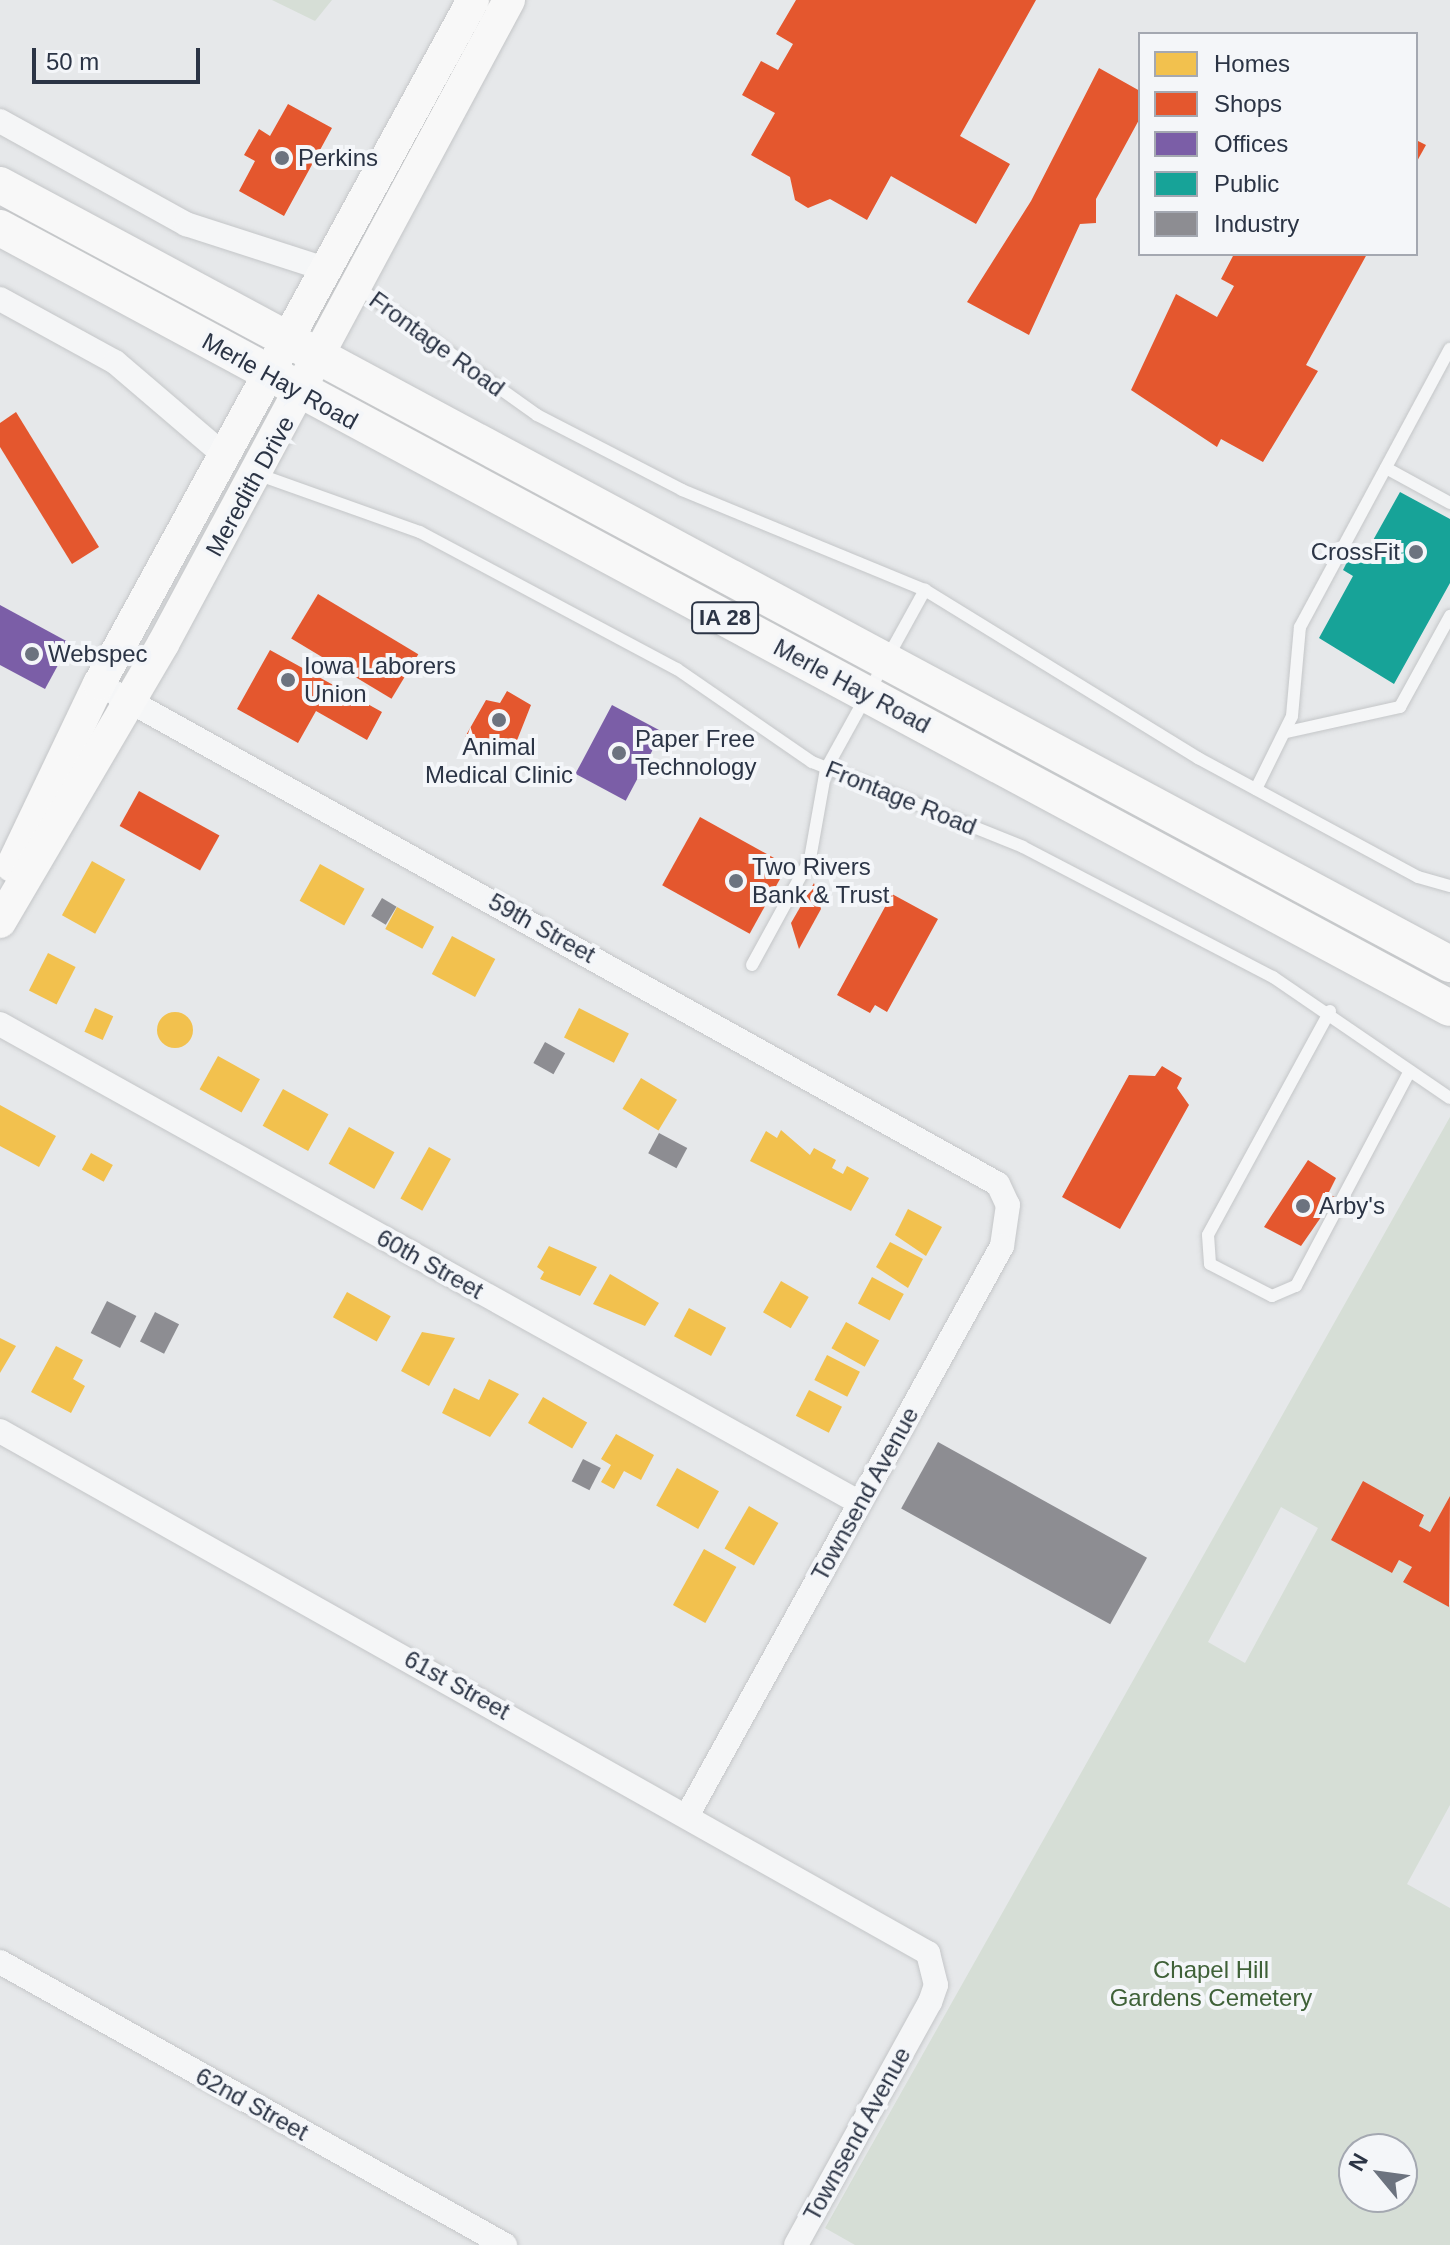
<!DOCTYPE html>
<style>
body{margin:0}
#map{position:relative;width:1450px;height:2245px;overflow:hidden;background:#e6e8ea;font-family:Helvetica,sans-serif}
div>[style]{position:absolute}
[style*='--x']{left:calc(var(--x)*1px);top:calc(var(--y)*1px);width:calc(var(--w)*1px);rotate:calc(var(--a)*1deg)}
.green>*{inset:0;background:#d6ded6}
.homes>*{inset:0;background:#f2c14e;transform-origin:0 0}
.round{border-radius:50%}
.shops>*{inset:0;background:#e4572e;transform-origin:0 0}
.offices>*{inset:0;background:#7b5ea7;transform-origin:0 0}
.public>*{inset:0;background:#17a398}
.industry>*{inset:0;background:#8d8d92;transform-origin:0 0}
.roads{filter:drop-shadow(0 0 2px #c4c6c8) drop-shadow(0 0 2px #c4c6c8)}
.service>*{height:12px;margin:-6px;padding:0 6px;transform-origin:6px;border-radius:6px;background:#f5f6f7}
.minor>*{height:24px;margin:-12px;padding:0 12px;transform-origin:12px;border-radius:12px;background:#f5f6f7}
.secondary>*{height:32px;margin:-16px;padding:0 16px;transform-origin:16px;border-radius:16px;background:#f8f8f8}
.primary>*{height:36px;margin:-18px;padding:0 18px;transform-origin:18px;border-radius:18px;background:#f8f8f8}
.dots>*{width:22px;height:22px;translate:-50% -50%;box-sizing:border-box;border:4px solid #f4f6f9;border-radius:50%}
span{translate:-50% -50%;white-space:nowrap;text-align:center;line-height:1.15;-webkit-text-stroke:8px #f4f6f9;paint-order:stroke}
.shield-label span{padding:2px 6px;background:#f4f6f9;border:2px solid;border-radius:6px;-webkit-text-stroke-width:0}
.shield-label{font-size:22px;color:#2b3445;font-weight:700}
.poi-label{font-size:24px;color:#2b3445}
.left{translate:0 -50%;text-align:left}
.right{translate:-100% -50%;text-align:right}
.street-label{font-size:24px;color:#2b3445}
.park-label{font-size:24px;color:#3f6138}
.legend{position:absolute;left:1138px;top:32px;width:280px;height:224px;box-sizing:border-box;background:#f4f6f9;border:2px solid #a4a8b1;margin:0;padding:10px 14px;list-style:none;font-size:24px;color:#2b3445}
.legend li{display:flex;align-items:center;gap:16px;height:40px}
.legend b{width:40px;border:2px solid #a4a8b1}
.north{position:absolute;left:1338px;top:2133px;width:80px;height:80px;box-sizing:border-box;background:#f4f6f9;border:2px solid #a4a8b1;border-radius:50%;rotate:299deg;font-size:22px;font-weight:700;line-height:32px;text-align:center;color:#2b3445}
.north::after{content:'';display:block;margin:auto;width:28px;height:36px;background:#6c737f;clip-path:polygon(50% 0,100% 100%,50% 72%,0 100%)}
.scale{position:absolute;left:32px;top:48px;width:168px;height:36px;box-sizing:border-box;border:4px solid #2b3445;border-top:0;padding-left:10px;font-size:24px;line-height:28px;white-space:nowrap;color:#2b3445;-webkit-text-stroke:6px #f4f6f9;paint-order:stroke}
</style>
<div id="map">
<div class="green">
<div style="clip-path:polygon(272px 0,332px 0,315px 21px)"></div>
<div style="clip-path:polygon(evenodd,1450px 1117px,1450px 1496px,1430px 1532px,1419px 1526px,1424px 1514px,1363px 1482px,1331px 1540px,1392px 1573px,1399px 1560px,1412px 1567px,1404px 1582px,1450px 1605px,1450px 1805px,1407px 1884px,1450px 1908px,1450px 2245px,855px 2245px,825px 2228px,1450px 1117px,1281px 1507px,1318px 1528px,1245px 1663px,1208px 1642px,1281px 1507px,1450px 1117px,1354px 2149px,1402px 2149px,1402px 2197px,1354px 2197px,1354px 2149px)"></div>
</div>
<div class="homes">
<div style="left:92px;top:861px;width:38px;height:62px;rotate:29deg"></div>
<div style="left:320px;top:864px;width:51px;height:42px;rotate:29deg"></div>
<div style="left:397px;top:907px;width:42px;height:25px;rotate:28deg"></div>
<div style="left:452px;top:936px;width:49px;height:43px;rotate:28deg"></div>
<div style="left:48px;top:953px;width:31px;height:42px;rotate:27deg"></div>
<div style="left:95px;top:1008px;width:20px;height:26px;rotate:24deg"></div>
<div style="left:579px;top:1008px;width:56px;height:33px;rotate:27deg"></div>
<div class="round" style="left:157px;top:1012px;width:36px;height:36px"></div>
<div style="left:218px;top:1056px;width:48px;height:38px;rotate:29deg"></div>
<div style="left:641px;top:1078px;width:42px;height:36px;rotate:31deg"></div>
<div style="left:283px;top:1089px;width:52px;height:42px;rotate:29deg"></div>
<div style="clip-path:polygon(0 1105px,56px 1136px,39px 1167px,0 1146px)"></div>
<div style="left:349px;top:1127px;width:52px;height:42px;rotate:29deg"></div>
<div style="clip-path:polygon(781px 1130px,810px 1155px,814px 1148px,836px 1160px,832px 1168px,843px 1174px,847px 1166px,869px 1178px,851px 1211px,750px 1161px,766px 1131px,777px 1138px)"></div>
<div style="left:429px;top:1147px;width:25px;height:59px;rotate:29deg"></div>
<div style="left:91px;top:1153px;width:25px;height:19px;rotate:29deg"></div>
<div style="clip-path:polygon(908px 1209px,942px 1227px,926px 1256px,895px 1235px)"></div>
<div style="clip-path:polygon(890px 1242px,923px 1259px,908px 1288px,876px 1267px)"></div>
<div style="clip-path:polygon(549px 1246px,597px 1267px,580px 1296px,540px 1279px,544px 1272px,537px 1267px)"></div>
<div style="clip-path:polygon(610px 1274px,659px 1303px,645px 1326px,593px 1304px)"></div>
<div style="left:872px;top:1277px;width:36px;height:30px;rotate:28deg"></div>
<div style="left:781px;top:1281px;width:32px;height:36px;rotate:30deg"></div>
<div style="left:347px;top:1292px;width:50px;height:29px;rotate:29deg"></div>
<div style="left:689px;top:1308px;width:42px;height:32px;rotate:28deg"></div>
<div style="left:846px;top:1322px;width:38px;height:30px;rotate:29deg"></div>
<div style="clip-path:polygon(422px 1332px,455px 1338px,429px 1386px,401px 1371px)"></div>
<div style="clip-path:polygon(0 1338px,16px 1346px,0 1373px)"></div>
<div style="clip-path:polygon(56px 1346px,83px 1360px,73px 1379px,85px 1386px,71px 1413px,31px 1392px)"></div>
<div style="left:827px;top:1355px;width:37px;height:28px;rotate:27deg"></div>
<div style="clip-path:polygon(489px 1379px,519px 1394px,490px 1437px,442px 1413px,454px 1388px,479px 1400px)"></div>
<div style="left:809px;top:1390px;width:37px;height:29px;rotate:27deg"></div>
<div style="left:543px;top:1397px;width:51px;height:30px;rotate:30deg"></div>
<div style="clip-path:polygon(616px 1434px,654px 1455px,641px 1480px,624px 1471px,614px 1489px,601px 1482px,611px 1465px,601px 1459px)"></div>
<div style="left:677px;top:1468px;width:48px;height:43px;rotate:29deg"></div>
<div style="left:749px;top:1506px;width:34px;height:49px;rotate:30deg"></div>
<div style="left:704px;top:1549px;width:37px;height:64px;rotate:29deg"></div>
</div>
<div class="shops">
<div style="clip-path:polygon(796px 0,1036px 0,960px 136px,1010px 164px,976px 224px,891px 176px,867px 220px,830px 199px,808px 208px,795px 200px,790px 177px,751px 155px,775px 113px,742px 95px,761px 61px,778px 70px,793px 44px,776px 34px)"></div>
<div style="clip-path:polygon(1099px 68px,1140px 91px,1140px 118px,1096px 199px,1096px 223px,1080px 224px,1029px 335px,967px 302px,1031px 201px)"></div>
<div style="clip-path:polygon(288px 104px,332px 128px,284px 216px,239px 191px,255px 161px,244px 155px,259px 129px,270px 136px)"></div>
<div style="clip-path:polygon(1416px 140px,1426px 145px,1416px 163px)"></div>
<div style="clip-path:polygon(1234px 254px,1367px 254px,1306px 365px,1318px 371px,1263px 462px,1221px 439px,1217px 447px,1131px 390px,1176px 294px,1217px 317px,1234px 286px,1221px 279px)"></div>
<div style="clip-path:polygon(16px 412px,99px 547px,72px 564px,0 447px,0 423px)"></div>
<div style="left:318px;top:594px;width:117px;height:52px;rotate:31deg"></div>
<div style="clip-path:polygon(270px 650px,382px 712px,367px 740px,316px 711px,298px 743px,237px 709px)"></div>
<div style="clip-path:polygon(507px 691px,531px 705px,510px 758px,465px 737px,486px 700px,500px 703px)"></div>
<div style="left:139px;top:791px;width:92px;height:40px;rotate:29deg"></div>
<div style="left:700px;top:817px;width:100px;height:78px;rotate:29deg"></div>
<div style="clip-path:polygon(814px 883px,821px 909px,799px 949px,791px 923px)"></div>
<div style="clip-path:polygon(892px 894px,938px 919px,887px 1012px,875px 1005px,870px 1013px,837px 995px)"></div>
<div style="clip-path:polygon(1162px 1066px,1182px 1078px,1177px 1088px,1189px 1105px,1120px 1229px,1062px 1197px,1129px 1075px,1155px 1076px)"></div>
<div style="clip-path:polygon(1308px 1160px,1336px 1178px,1328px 1194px,1335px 1197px,1301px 1246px,1264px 1227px)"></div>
<div style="clip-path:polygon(1363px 1481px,1424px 1515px,1419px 1526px,1430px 1532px,1450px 1496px,1449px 1607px,1403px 1582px,1412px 1567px,1399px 1560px,1392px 1573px,1331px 1540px)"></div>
</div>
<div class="offices">
<div style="clip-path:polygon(0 605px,70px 643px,45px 689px,0 665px)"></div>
<div style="left:612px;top:705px;width:57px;height:78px;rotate:28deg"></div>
</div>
<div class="public">
<div style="clip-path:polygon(1400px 492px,1450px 519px,1450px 583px,1394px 684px,1319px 638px,1353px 576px,1343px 570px,1351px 554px,1362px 560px)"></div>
</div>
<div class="industry">
<div style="left:382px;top:898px;width:17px;height:21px;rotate:31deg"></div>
<div style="left:545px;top:1042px;width:23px;height:24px;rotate:29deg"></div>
<div style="left:659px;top:1133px;width:32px;height:23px;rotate:28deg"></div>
<div style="left:107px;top:1301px;width:33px;height:36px;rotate:27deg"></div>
<div style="left:155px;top:1312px;width:27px;height:33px;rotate:27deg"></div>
<div style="left:938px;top:1442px;width:239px;height:76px;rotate:29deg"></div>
<div style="left:583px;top:1459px;width:20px;height:25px;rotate:27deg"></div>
</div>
<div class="roads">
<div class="service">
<div style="--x:359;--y:288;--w:219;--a:35.5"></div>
<div style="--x:537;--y:415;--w:163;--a:27.3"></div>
<div style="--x:682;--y:490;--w:263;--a:22.4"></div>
<div style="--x:925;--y:590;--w:321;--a:31.6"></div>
<div style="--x:1198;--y:758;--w:250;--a:28.4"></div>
<div style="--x:1418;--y:877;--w:33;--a:16"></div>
<div style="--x:1386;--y:468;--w:73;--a:28.7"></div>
<div style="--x:257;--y:474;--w:173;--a:19.6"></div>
<div style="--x:420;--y:532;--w:291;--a:28.1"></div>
<div style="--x:677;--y:669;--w:164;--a:34.6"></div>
<div style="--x:812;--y:762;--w:227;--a:21.9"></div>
<div style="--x:1023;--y:847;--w:282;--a:27.5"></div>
<div style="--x:1273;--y:977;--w:214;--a:34.4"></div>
<div style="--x:1287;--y:732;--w:116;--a:-12.5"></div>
<div style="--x:1400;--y:707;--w:104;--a:-61.2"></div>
<div style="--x:1256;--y:789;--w:81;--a:-63.7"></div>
<div style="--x:1292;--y:716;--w:89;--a:-84.9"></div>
<div style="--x:1300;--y:627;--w:316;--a:-61.7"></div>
<div style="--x:752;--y:965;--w:121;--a:-61.3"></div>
<div style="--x:810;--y:859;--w:91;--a:-79.9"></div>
<div style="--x:826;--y:769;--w:205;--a:-61.1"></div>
<div style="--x:1330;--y:1011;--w:255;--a:118.6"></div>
<div style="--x:1208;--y:1235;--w:29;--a:86"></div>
<div style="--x:1210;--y:1264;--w:70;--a:27.3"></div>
<div style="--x:1272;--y:1296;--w:26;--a:-23"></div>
<div style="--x:1296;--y:1286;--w:241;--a:-62.1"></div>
</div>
<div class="minor">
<div style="--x:0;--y:121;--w:213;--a:29"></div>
<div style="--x:186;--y:224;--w:146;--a:17.9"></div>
<div style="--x:0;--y:299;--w:131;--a:28.7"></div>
<div style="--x:115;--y:362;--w:143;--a:40.5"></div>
<div style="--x:115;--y:693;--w:1010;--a:29.08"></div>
<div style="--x:998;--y:1184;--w:23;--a:65"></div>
<div style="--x:1008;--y:1205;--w:41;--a:98.3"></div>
<div style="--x:1002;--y:1246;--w:649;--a:118.93"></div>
<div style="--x:0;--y:1024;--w:984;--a:29.12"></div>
<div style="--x:0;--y:1431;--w:1065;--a:29.36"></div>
<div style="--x:928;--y:1953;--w:33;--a:76"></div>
<div style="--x:936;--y:1985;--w:18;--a:109"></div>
<div style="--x:930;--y:2002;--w:277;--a:118.9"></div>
<div style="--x:0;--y:1962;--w:579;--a:29.27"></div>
</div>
<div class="secondary">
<div style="--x:12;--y:866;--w:202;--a:-64.5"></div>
<div style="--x:99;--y:684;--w:780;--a:-61.33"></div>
<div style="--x:0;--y:922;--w:322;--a:-59.6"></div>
<div style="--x:163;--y:644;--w:731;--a:-61.75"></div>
</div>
<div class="primary">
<div style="--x:0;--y:185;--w:1646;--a:28.25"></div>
<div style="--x:0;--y:228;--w:1646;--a:28.28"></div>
</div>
</div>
<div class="dots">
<div style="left:282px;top:158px;background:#6c737f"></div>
<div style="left:1416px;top:552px;background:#6c737f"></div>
<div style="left:32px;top:654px;background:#6c737f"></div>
<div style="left:288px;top:680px;background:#6c737f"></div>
<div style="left:499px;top:720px;background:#6c737f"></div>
<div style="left:619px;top:753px;background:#6c737f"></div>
<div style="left:736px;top:881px;background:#6c737f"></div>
<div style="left:1303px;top:1206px;background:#6c737f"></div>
</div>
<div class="shield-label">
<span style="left:725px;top:618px">IA 28</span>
</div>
<div class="poi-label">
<span class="left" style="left:298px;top:158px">Perkins</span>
<span class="right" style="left:1400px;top:552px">CrossFit</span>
<span class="left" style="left:48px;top:654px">Webspec</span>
<span class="left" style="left:304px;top:680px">Iowa Laborers<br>Union</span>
<span class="left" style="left:635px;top:753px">Paper Free<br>Technology</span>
<span style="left:499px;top:761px">Animal<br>Medical Clinic</span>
<span class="left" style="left:752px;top:881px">Two Rivers<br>Bank &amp; Trust</span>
<span class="left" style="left:1319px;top:1206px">Arby's</span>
</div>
<div class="street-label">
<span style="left:437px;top:344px;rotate:36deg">Frontage Road</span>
<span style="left:280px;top:381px;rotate:29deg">Merle Hay Road</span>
<span style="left:250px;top:486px;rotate:-61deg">Meredith Drive</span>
<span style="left:852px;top:686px;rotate:28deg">Merle Hay Road</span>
<span style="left:901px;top:798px;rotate:22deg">Frontage Road</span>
<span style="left:542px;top:928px;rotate:29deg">59th Street</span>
<span style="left:430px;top:1264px;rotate:29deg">60th Street</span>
<span style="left:865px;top:1494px;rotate:-61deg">Townsend Avenue</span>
<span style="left:457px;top:1685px;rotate:29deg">61st Street</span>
<span style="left:252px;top:2104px;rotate:29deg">62nd Street</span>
<span style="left:857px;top:2134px;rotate:-61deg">Townsend Avenue</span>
</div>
<div class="park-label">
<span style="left:1211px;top:1984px">Chapel Hill<br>Gardens Cemetery</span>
</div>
<ul class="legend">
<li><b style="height:22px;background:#f2c14e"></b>Homes</li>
<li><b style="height:22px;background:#e4572e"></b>Shops</li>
<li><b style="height:22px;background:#7b5ea7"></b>Offices</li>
<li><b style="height:22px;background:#17a398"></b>Public</li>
<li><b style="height:22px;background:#8d8d92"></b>Industry</li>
</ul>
<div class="north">N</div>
<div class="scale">50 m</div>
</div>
